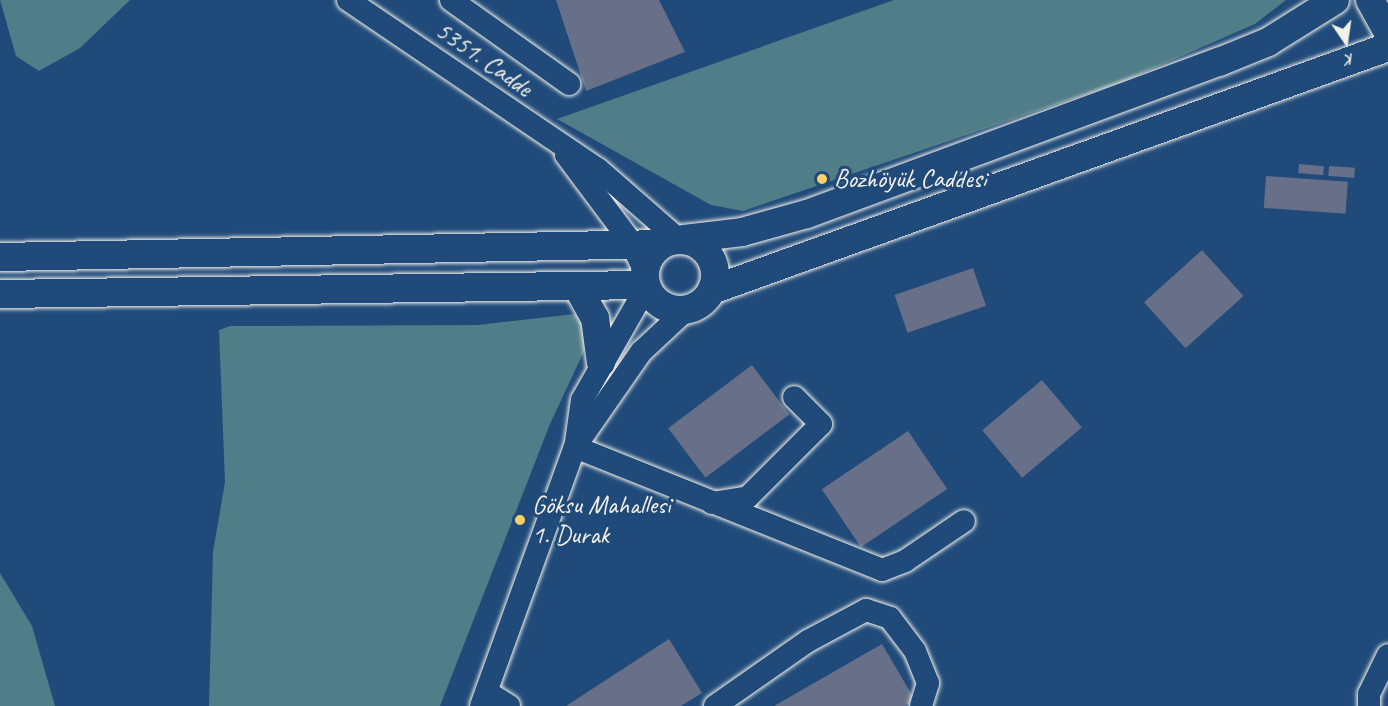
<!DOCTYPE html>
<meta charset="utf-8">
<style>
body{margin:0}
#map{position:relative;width:1388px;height:706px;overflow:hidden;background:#1f4a7a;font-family:Caveat,sans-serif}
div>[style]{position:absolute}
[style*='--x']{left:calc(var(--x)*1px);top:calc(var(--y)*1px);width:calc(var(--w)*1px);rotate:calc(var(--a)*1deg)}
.green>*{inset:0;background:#507d87}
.building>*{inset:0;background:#677088;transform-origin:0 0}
.roads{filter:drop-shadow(0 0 2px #f4f1e8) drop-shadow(0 0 2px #f4f1e8)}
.minor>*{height:22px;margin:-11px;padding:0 11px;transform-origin:11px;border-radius:11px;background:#1f4a7a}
.major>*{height:28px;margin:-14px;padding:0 14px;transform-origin:14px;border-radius:14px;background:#1f4a7a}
.major>.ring{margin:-14px;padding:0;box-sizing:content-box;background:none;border:28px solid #1f4a7a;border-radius:50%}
.dots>*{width:16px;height:16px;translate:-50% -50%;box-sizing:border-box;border:3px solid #1f4a7a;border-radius:50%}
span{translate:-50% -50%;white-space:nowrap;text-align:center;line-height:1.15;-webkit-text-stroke:6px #1f4a7a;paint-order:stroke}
.street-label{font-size:26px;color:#f4f1e8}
.poi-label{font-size:26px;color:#f4f1e8}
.left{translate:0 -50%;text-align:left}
.north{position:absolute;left:1316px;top:12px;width:60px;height:60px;-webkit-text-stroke:4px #1f4a7a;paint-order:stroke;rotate:167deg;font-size:16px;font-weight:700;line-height:24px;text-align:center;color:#f4f1e8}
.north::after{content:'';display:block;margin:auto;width:21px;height:27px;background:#f4f1e8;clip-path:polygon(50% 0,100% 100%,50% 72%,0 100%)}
</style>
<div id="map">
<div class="green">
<div style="clip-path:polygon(0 0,130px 0,80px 48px,39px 71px,16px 56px)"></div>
<div style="clip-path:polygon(894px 0,1286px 0,1255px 24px,1122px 82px,743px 211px,711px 205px,557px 119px)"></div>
<div style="clip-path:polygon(575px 314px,592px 334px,550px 424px,440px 706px,209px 706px,213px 552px,225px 482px,219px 330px,230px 326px,478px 325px)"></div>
<div style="clip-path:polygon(0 573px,32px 626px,55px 706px,0 706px)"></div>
</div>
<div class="building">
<div style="clip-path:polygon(556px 0,659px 0,685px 52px,586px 91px)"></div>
<div style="left:1299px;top:164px;width:25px;height:9px;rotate:5deg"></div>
<div style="left:1329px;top:166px;width:26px;height:10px;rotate:4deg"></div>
<div style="left:1266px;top:176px;width:82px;height:32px;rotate:4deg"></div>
<div style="left:1202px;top:250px;width:62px;height:78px;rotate:48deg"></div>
<div style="left:973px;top:268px;width:40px;height:83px;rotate:71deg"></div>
<div style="left:752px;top:365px;width:62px;height:105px;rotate:53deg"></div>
<div style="left:1042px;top:380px;width:62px;height:78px;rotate:50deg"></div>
<div style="left:908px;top:431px;width:70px;height:104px;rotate:56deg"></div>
<div style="clip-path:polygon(669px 639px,702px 693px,681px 706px,566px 706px)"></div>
<div style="clip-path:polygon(882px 644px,915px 700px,905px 706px,774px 706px)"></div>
</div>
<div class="roads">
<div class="minor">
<div style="--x:348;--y:0;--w:302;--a:34.1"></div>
<div style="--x:598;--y:169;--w:106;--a:41.2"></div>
<div style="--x:451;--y:0;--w:145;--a:35.4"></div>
<div style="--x:566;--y:155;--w:109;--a:53.2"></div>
<div style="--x:631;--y:242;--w:31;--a:65"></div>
<div style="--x:576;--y:442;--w:42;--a:-81.9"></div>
<div style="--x:582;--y:400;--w:129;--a:-60.3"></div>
<div style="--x:575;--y:447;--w:331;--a:21.8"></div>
<div style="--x:882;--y:570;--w:25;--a:-21"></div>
<div style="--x:905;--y:561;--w:71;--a:-34.1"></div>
<div style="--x:712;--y:503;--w:36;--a:-9"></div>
<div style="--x:748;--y:497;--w:103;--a:-45"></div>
<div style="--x:821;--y:424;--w:38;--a:-135"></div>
<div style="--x:487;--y:692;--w:26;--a:32"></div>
<div style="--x:481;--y:706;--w:276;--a:-70.1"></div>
<div style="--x:575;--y:447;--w:116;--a:-55.2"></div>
<div style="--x:641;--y:352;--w:62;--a:-43"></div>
<div style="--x:715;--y:706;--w:113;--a:-35"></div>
<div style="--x:808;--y:641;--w:66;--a:-28.1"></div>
<div style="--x:866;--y:610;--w:25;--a:18"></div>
<div style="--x:890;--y:618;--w:41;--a:52.9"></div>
<div style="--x:915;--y:651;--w:35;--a:68"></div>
<div style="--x:928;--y:683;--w:24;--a:107"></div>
<div style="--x:1369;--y:706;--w:12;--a:-90"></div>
<div style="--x:1369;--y:694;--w:43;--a:-64"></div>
</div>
<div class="major">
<div style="--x:1370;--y:0;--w:37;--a:61"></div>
<div style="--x:684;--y:239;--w:58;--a:-6.9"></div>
<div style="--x:742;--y:232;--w:67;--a:-15.5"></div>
<div style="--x:807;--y:214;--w:439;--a:-20.3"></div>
<div style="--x:1219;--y:62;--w:53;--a:-22.2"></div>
<div style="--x:1268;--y:42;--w:79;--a:-32.1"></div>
<div class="ring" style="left:645px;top:240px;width:42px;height:42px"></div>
<div style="--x:0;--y:257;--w:662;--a:-1.12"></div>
<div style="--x:577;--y:286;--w:37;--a:61"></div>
<div style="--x:595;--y:318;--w:45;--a:82.4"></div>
<div style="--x:712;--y:290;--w:718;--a:-19.77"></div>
<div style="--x:0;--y:294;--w:645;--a:-0.8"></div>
</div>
</div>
<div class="dots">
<div style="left:822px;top:179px;background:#ffd166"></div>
<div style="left:520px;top:520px;background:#ffd166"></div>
</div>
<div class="street-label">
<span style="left:484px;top:59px;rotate:35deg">5351. Cadde</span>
</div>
<div class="poi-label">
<span class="left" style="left:834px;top:179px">Bozhöyük Caddesi</span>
<span class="left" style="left:532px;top:520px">Göksu Mahallesi<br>1. Durak</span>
</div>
<div class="north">K</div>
</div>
